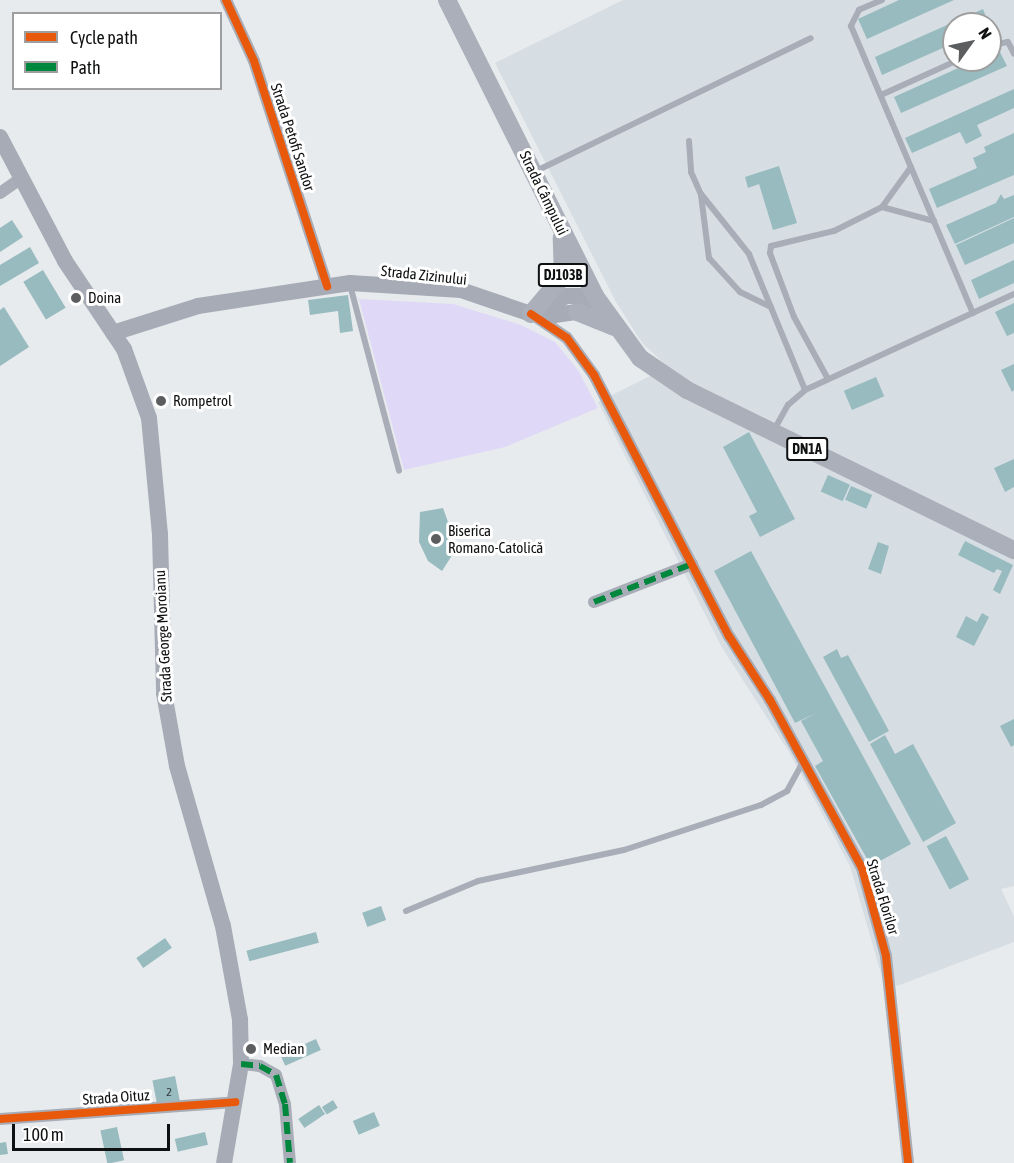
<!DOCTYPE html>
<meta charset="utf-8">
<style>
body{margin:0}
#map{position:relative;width:1014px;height:1163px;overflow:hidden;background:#e8ebed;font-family:"Asap Condensed",sans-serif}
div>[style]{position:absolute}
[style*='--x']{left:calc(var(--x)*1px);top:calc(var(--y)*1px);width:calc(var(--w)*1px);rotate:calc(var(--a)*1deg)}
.built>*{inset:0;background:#d7dee3}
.green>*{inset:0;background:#dfd8f7}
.building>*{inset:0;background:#97bbbf;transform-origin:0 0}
.service>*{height:6px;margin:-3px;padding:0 3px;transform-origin:3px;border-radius:3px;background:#a8adb7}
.minor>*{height:12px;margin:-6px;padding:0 6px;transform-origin:6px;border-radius:6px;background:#a8adb7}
.secondary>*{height:16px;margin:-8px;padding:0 8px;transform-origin:8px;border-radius:8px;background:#a7abb6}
.primary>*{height:18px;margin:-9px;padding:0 9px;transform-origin:9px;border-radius:9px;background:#abafb9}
.quiet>*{height:6px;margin-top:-3px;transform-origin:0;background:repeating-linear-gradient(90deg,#00873e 0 12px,transparent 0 18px)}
.cycleway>*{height:8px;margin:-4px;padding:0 4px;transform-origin:4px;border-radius:4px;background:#e8590c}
.dots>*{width:16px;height:16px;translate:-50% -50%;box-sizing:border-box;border:3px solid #fff;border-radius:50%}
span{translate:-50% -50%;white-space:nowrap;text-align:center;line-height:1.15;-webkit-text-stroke:6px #fff;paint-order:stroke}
.number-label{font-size:12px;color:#313b3c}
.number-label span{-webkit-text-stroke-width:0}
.shield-label span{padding:2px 4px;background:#fff;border:2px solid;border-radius:4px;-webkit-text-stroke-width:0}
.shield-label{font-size:14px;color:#0f1011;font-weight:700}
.street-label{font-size:15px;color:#0f1011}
.poi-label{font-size:15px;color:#0f1011}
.left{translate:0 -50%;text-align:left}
.legend{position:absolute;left:12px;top:12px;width:210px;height:78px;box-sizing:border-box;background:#fff;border:2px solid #9f9fa0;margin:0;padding:8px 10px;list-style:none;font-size:18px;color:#0f1011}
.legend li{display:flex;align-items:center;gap:12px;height:30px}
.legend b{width:30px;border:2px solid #9f9fa0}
.north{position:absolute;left:942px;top:12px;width:60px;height:60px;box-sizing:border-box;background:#fff;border:2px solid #9f9fa0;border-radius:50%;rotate:57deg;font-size:16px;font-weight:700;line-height:24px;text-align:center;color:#0f1011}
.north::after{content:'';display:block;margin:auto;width:21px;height:27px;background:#5b5d5e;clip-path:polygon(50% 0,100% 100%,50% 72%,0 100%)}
.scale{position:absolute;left:12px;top:1124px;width:158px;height:27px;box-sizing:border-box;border:3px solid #0f1011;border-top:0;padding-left:8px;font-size:18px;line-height:21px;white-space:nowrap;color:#0f1011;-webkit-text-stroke:4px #fff;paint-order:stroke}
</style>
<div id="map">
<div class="built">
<div style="clip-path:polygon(evenodd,623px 0,1014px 0,1014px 886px,1001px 889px,1014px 916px,1014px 942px,897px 986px,882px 977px,850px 866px,789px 752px,721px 646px,598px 402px,668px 367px,642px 343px,616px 302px,495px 63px,623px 0,954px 24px,990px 24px,990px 60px,954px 60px,954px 24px)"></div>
</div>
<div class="green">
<div style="clip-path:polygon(359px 299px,453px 304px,521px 325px,555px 342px,578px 370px,598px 408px,505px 447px,404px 470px)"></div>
</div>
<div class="building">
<div style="clip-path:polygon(899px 0,954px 0,867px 39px,858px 19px)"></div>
<div style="clip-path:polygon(983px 9px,989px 24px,954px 24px,954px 43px,882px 75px,875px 57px)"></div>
<div style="clip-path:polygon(999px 50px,1007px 66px,901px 113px,894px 97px,976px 60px,990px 60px,990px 54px)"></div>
<div style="clip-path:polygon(1014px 89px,1014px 108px,977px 125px,982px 136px,966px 144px,960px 132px,912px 153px,905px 138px)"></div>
<div style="clip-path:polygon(1014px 133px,1014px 175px,937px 208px,929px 189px,977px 168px,973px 158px,986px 152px,984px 147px)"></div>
<div style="clip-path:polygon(779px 166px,797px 223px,773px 230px,759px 184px,748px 188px,745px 177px)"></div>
<div style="clip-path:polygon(1001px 194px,1004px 199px,1014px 195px,1014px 217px,955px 244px,946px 225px,996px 203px)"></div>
<div style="clip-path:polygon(1014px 218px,1014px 243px,965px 265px,956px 245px)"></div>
<div style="clip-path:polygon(12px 220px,23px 237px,0 252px,0 228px)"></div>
<div style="clip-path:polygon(30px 247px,39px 263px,0 286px,0 265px)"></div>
<div style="clip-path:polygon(1014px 260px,1014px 283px,979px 299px,971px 280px)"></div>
<div style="left:43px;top:270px;width:44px;height:23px;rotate:59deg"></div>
<div style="clip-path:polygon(348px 295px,353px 331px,340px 333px,338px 311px,310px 315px,308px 300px)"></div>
<div style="clip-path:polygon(1014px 303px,1014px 333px,1007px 336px,995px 312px)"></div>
<div style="clip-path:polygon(4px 307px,29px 347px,0 366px,0 310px)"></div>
<div style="clip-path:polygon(1014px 364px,1014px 390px,1012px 392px,1001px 370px)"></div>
<div style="left:876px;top:377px;width:21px;height:35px;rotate:67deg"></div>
<div style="clip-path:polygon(749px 432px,795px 519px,760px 537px,749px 516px,757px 512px,723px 447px)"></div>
<div style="clip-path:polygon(1014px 459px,1014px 487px,1005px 492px,994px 468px)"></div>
<div style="left:828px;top:475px;width:24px;height:18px;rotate:24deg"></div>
<div style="left:851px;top:486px;width:23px;height:15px;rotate:23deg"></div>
<div style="clip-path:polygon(443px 508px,453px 536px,451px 557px,442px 571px,428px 561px,419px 542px,420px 512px)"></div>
<div style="clip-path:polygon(965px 541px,1013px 565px,1000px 594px,993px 590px,1002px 571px,997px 569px,994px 573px,958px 555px)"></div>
<div style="clip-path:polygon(878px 542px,889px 546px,881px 574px,868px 569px)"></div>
<div style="clip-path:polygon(751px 551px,911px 844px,871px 866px,815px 766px,823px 761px,801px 721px,816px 713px,795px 723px,714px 571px)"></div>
<div style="clip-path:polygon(982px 613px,989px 617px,974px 646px,956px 637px,966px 616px,977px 622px)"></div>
<div style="clip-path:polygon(837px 649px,841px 658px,848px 655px,889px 731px,869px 742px,823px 657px)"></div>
<div style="clip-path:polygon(1014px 719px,1014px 745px,1011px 747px,1000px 726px)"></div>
<div style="clip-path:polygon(885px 735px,895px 754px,913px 744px,956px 823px,923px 842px,870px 744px)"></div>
<div style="left:946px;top:836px;width:49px;height:22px;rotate:62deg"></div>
<div style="left:381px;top:906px;width:15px;height:20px;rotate:70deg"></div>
<div style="left:316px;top:932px;width:11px;height:72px;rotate:75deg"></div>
<div style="left:165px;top:938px;width:12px;height:35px;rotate:55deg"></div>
<div style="left:316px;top:1039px;width:12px;height:39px;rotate:66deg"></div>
<div style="left:175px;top:1076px;width:25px;height:23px;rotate:79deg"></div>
<div style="left:333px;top:1100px;width:9px;height:13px;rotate:58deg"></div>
<div style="left:319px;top:1105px;width:11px;height:25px;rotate:56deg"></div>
<div style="left:374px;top:1112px;width:15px;height:23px;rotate:67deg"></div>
<div style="left:117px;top:1127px;width:34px;height:17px;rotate:78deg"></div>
<div style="left:205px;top:1132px;width:13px;height:31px;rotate:77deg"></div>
<div style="clip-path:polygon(6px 1142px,8px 1154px,0 1155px,0 1143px)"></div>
</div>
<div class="service">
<div style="--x:882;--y:0;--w:25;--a:157"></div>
<div style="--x:859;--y:10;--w:18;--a:117"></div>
<div style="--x:851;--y:26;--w:312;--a:67"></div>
<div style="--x:990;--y:46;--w:18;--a:-13"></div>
<div style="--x:1008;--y:42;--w:13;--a:63"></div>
<div style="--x:881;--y:95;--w:85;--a:-24.4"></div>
<div style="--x:689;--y:141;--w:31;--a:86"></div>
<div style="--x:691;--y:172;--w:24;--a:66"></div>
<div style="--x:701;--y:194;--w:77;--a:51.3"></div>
<div style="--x:749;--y:254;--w:147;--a:67.6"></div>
<div style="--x:911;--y:167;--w:49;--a:125.9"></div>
<div style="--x:882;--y:207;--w:54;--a:15.1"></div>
<div style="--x:536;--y:171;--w:305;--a:-25.8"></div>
<div style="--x:701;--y:195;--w:64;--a:82.8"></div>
<div style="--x:709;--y:258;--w:46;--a:47.6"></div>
<div style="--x:740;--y:292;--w:34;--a:26"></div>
<div style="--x:350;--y:285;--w:192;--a:75.2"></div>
<div style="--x:828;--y:379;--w:71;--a:-118.7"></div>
<div style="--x:794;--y:317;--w:68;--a:-110.6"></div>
<div style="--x:770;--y:253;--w:7;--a:-82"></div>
<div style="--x:771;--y:246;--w:65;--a:-13.4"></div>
<div style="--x:834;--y:231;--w:54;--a:-26.6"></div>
<div style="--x:774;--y:430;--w:29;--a:-61"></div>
<div style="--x:788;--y:405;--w:23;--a:-41"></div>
<div style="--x:805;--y:390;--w:230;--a:-24.7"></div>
<div style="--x:406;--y:911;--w:78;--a:-22.6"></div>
<div style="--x:478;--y:881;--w:149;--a:-12"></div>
<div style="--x:624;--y:850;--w:144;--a:-18.2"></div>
<div style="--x:761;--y:805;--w:30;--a:-28"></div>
<div style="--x:787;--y:791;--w:33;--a:-61"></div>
</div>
<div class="minor">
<div style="--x:226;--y:0;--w:67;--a:65.3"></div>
<div style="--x:254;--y:61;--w:237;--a:72"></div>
<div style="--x:0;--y:193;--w:24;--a:-35"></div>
<div style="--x:532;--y:314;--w:42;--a:34.4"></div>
<div style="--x:567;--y:338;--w:46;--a:53.9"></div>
<div style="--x:594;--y:375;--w:294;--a:62.7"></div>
<div style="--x:729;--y:636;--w:76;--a:57.4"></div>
<div style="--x:770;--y:700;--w:192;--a:61.3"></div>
<div style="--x:862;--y:868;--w:91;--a:74.7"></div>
<div style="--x:886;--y:956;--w:208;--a:83.9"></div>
<div style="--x:594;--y:602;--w:105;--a:-21.2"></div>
<div style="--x:241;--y:1064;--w:19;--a:6"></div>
<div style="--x:260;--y:1066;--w:18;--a:29"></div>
<div style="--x:276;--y:1075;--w:30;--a:73"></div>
<div style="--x:285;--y:1104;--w:59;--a:85.2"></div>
<div style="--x:0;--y:1119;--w:236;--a:-4.1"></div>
</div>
<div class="secondary">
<div style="--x:0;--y:137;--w:140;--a:62.3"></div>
<div style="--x:65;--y:261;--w:106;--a:56.2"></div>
<div style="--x:124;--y:349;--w:73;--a:70.1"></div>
<div style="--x:149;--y:418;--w:118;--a:84.6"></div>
<div style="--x:160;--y:535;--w:158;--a:88.5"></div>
<div style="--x:164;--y:693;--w:74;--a:79.9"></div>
<div style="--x:177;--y:766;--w:166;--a:74"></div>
<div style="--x:223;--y:926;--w:96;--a:79.7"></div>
<div style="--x:240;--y:1020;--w:44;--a:88.7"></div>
<div style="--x:241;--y:1064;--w:100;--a:99.7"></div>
<div style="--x:535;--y:312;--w:35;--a:-27"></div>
<div style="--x:566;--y:296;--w:29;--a:0"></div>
<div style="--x:113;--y:333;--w:89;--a:-17.6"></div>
<div style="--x:198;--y:306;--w:154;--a:-8.6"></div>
<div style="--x:350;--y:283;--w:111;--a:3.6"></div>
<div style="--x:461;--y:290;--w:74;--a:18.9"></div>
<div style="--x:531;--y:314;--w:24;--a:2"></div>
<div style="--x:555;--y:315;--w:22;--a:-8"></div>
<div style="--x:577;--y:312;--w:24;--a:-42"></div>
</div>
<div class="primary">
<div style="--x:447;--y:0;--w:331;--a:63.4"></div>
<div style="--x:595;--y:296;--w:77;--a:54"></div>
<div style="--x:640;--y:358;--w:57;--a:34.2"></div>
<div style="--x:687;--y:390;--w:364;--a:26.1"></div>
<div style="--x:577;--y:312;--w:40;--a:22"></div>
<div style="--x:531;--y:314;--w:50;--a:-49.9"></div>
<div style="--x:563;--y:276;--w:38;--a:-92"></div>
</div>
<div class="quiet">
<div style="--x:594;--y:602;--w:105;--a:-21.2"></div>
<div style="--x:241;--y:1064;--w:19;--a:6"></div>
<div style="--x:260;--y:1066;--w:18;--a:29"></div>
<div style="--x:276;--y:1075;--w:30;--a:73"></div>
<div style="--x:285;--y:1104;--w:59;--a:85.2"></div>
</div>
<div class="cycleway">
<div style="--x:226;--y:0;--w:67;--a:65.3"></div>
<div style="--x:254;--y:61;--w:237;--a:72"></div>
<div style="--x:531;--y:314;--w:43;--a:33.7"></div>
<div style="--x:567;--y:338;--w:46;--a:53.9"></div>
<div style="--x:594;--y:375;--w:294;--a:62.7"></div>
<div style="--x:729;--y:636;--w:76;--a:57.4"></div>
<div style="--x:770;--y:700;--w:192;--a:61.3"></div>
<div style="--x:862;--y:868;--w:91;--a:74.7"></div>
<div style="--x:886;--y:956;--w:208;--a:83.9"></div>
<div style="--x:0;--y:1119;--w:236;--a:-4.1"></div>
</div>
<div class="dots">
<div style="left:76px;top:298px;background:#5b5d5e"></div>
<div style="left:161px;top:401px;background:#5b5d5e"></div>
<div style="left:436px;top:539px;background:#5b5d5e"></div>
<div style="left:251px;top:1049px;background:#5b5d5e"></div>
</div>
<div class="number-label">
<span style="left:169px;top:1093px">2</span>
</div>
<div class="shield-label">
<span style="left:563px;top:275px">DJ103B</span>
<span style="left:807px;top:449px">DN1A</span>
</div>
<div class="street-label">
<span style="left:293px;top:137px;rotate:72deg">Strada Petofi Sandor</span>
<span style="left:544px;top:193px;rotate:64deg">Strada Câmpului</span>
<span style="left:424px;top:275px;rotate:6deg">Strada Zizinului</span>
<span style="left:163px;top:636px;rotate:-93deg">Strada George Moroianu</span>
<span style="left:883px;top:897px;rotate:73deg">Strada Florilor</span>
<span style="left:116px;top:1097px;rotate:-4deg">Strada Oituz</span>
</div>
<div class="poi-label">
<span class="left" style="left:88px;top:298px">Doina</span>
<span class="left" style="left:173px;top:401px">Rompetrol</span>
<span class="left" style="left:448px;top:539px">Biserica<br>Romano-Catolică</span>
<span class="left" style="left:263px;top:1049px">Median</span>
</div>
<ul class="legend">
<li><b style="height:8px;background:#e8590c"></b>Cycle path</li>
<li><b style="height:8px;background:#00873e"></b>Path</li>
</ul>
<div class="north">N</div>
<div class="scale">100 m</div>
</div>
